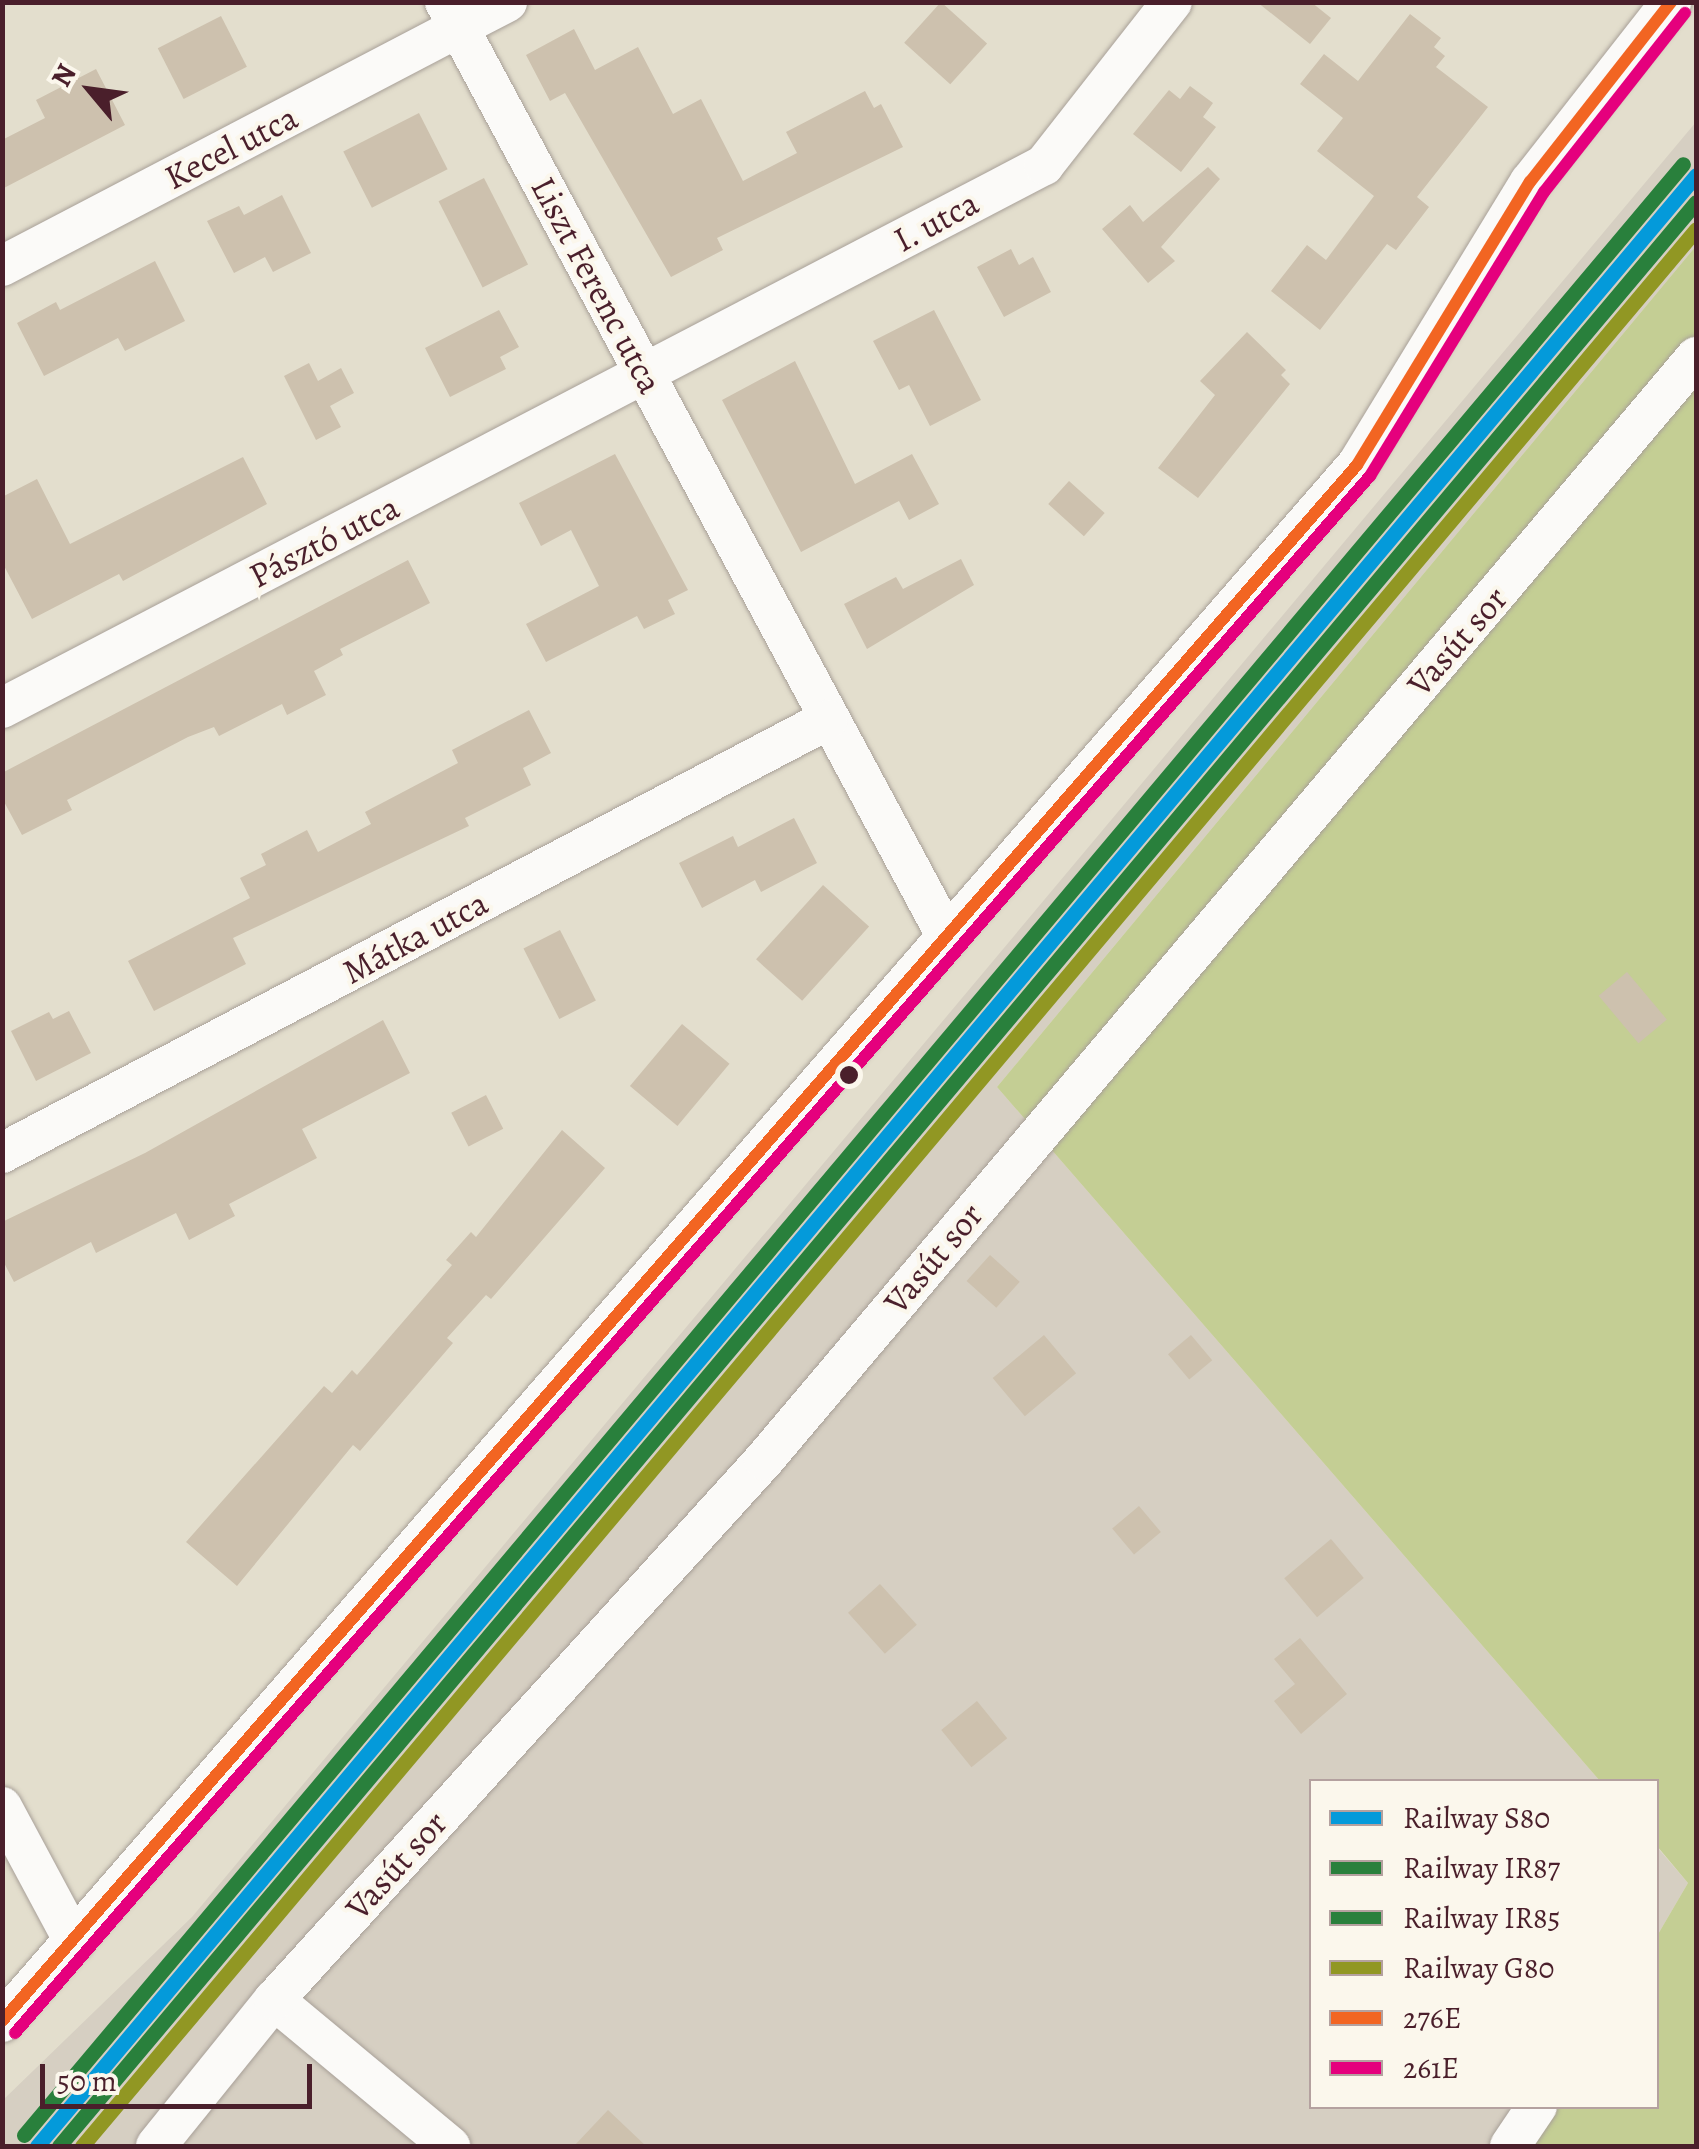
<!DOCTYPE html>
<meta charset="utf-8">
<style>
body{margin:0}
#map{position:relative;width:1699px;height:2149px;overflow:hidden;background:#e3decd;font-family:Alegreya,serif}
div>[style]{position:absolute}
[style*='--x']{left:calc(var(--x)*1px);top:calc(var(--y)*1px);width:calc(var(--w)*1px);rotate:calc(var(--a)*1deg)}
.industrial>*{inset:0;background:#d6cfc2}
.green>*{inset:0;background:#c4ce94}
.building>*{inset:0;background:#cdc1ae;transform-origin:0 0}
.roads{filter:drop-shadow(0 0 2px #a8a098) drop-shadow(0 0 2px #a8a098)}
.street>*{height:40px;margin:-20px;padding:0 20px;transform-origin:20px;border-radius:20px;background:#fbfaf8}
.bus-1>*{height:12px;margin:-6px;padding:0 6px;transform-origin:6px;border-radius:6px;background:#f26522}
.bus-2>*{height:12px;margin:-6px;padding:0 6px;transform-origin:6px;border-radius:6px;background:#e5007d}
.rail-1>*{height:15px;margin:-7.5px;padding:0 7.5px;transform-origin:7.5px;border-radius:7.5px;background:#049ada}
.rail-2>*{height:15px;margin:-7.5px;padding:0 7.5px;transform-origin:7.5px;border-radius:7.5px;background:#29803c}
.rail-3>*{height:15px;margin:-7.5px;padding:0 7.5px;transform-origin:7.5px;border-radius:7.5px;background:#29803c}
.rail-4>*{height:15px;margin:-7.5px;padding:0 7.5px;transform-origin:7.5px;border-radius:7.5px;background:#919723}
.dots>*{width:28px;height:28px;translate:-50% -50%;box-sizing:border-box;border:5px solid #fbf7ec;border-radius:50%}
span{translate:-50% -50%;white-space:nowrap;text-align:center;line-height:1.15;-webkit-text-stroke:8px #fbf7ec;paint-order:stroke}
.street-label{font-size:35px;color:#4a1f2b}
.frame{position:absolute;inset:0;border:5px solid #4a1f2b;pointer-events:none}
.legend{position:absolute;left:1309px;top:1779px;width:350px;height:330px;box-sizing:border-box;background:#fbf7ec;border:2px solid #b4a19f;margin:0;padding:12px 18px;list-style:none;font-size:30px;color:#4a1f2b}
.legend li{display:flex;align-items:center;gap:20px;height:50px}
.legend b{width:50px;border:2px solid #b4a19f}
.north{position:absolute;left:40px;top:40px;width:100px;height:100px;-webkit-text-stroke:8px #fbf7ec;paint-order:stroke;rotate:299deg;font-size:28px;font-weight:700;line-height:40px;text-align:center;color:#4a1f2b}
.north::after{content:'';display:block;margin:auto;width:35px;height:45px;background:#4a1f2b;clip-path:polygon(50% 0,100% 100%,50% 72%,0 100%)}
.scale{position:absolute;left:40px;top:2064px;width:272px;height:45px;box-sizing:border-box;border:5px solid #4a1f2b;border-top:0;padding-left:12px;font-size:30px;line-height:35px;white-space:nowrap;color:#4a1f2b;-webkit-text-stroke:8px #fbf7ec;paint-order:stroke}
</style>
<div id="map">
<div class="industrial">
<div style="clip-path:polygon(1696px 122px,1696px 246px,997px 1087px,1600px 1781px,1312px 1782px,1312px 2106px,1553px 2107px,1529px 2146px,3px 2146px,3px 2100px,192px 1917px)"></div>
<div style="clip-path:polygon(1656px 1846px,1688px 1883px,1657px 1936px,1656px 1936px)"></div>
</div>
<div class="green">
<div style="clip-path:polygon(1696px 246px,1696px 2146px,1529px 2146px,1553px 2107px,1656px 2106px,1657px 1936px,1688px 1883px,1657px 1846px,1656px 1782px,1600px 1781px,997px 1087px)"></div>
</div>
<div class="building">
<div style="left:941px;top:2px;width:62px;height:55px;rotate:42deg"></div>
<div style="clip-path:polygon(1257px 2px,1311px 2px,1331px 18px,1310px 44px)"></div>
<div style="clip-path:polygon(1410px 14px,1441px 38px,1434px 47px,1445px 56px,1436px 67px,1488px 107px,1417px 197px,1429px 207px,1396px 250px,1387px 244px,1320px 330px,1271px 291px,1307px 245px,1326px 260px,1374px 196px,1317px 151px,1343px 118px,1300px 84px,1324px 54px,1358px 81px)"></div>
<div style="left:221px;top:16px;width:57px;height:71px;rotate:63deg"></div>
<div style="clip-path:polygon(574px 29px,595px 70px,638px 47px,673px 114px,701px 99px,743px 181px,797px 153px,786px 132px,865px 91px,874px 108px,881px 104px,903px 147px,717px 238px,723px 250px,671px 277px,565px 93px,550px 101px,526px 55px)"></div>
<div style="clip-path:polygon(96px 69px,125px 125px,2px 189px,2px 140px,45px 118px,36px 100px)"></div>
<div style="clip-path:polygon(1190px 86px,1213px 103px,1203px 117px,1216px 127px,1181px 172px,1133px 134px,1169px 90px,1180px 99px)"></div>
<div style="left:419px;top:113px;width:63px;height:85px;rotate:63deg"></div>
<div style="clip-path:polygon(1208px 167px,1220px 179px,1161px 247px,1175px 261px,1148px 283px,1102px 229px,1130px 205px,1143px 222px)"></div>
<div style="left:484px;top:178px;width:97px;height:51px;rotate:63deg"></div>
<div style="clip-path:polygon(282px 195px,311px 253px,273px 272px,265px 257px,234px 273px,207px 221px,239px 206px,244px 215px)"></div>
<div style="clip-path:polygon(1011px 249px,1019px 265px,1033px 257px,1051px 292px,1004px 317px,977px 267px)"></div>
<div style="clip-path:polygon(155px 261px,185px 321px,125px 351px,118px 338px,44px 376px,17px 323px,56px 302px,60px 310px)"></div>
<div style="clip-path:polygon(499px 310px,519px 347px,500px 357px,506px 369px,450px 397px,425px 348px)"></div>
<div style="clip-path:polygon(934px 310px,981px 400px,930px 426px,909px 385px,899px 390px,873px 341px)"></div>
<div style="clip-path:polygon(1247px 332px,1286px 370px,1281px 375px,1290px 384px,1198px 498px,1158px 468px,1215px 395px,1200px 381px)"></div>
<div style="clip-path:polygon(795px 361px,855px 484px,912px 454px,939px 504px,909px 520px,899px 501px,801px 552px,722px 400px)"></div>
<div style="clip-path:polygon(309px 363px,318px 381px,341px 368px,354px 393px,330px 406px,341px 427px,316px 440px,284px 376px)"></div>
<div style="clip-path:polygon(615px 454px,688px 590px,668px 600px,675px 614px,644px 629px,637px 616px,546px 662px,526px 624px,599px 586px,571px 530px,541px 546px,519px 503px)"></div>
<div style="clip-path:polygon(243px 457px,267px 504px,123px 581px,119px 574px,32px 619px,2px 562px,2px 497px,37px 479px,70px 544px)"></div>
<div style="left:1069px;top:481px;width:48px;height:31px;rotate:42deg"></div>
<div style="clip-path:polygon(961px 559px,974px 585px,867px 649px,844px 604px,896px 577px,903px 589px)"></div>
<div style="clip-path:polygon(408px 560px,430px 603px,340px 649px,343px 655px,314px 671px,326px 695px,287px 715px,282px 704px,219px 736px,214px 727px,188px 737px,67px 800px,72px 810px,22px 835px,2px 798px,2px 773px)"></div>
<div style="clip-path:polygon(529px 710px,551px 753px,523px 768px,531px 785px,465px 818px,469px 826px,233px 938px,246px 964px,154px 1011px,128px 961px,250px 898px,240px 878px,266px 865px,261px 854px,307px 830px,318px 852px,371px 824px,365px 812px,458px 763px,452px 750px)"></div>
<div style="clip-path:polygon(794px 818px,817px 863px,761px 892px,755px 880px,702px 908px,679px 863px,733px 836px,738px 847px)"></div>
<div style="left:823px;top:885px;width:62px;height:100px;rotate:42deg"></div>
<div style="left:560px;top:930px;width:79px;height:41px;rotate:63deg"></div>
<div style="left:1627px;top:972px;width:62px;height:37px;rotate:50deg"></div>
<div style="clip-path:polygon(69px 1011px,91px 1053px,36px 1081px,11px 1031px,49px 1012px,53px 1019px)"></div>
<div style="clip-path:polygon(383px 1020px,410px 1073px,302px 1129px,317px 1158px,229px 1204px,235px 1216px,189px 1240px,176px 1213px,96px 1253px,91px 1242px,14px 1282px,2px 1259px,2px 1222px,145px 1153px)"></div>
<div style="left:682px;top:1024px;width:62px;height:81px;rotate:40deg"></div>
<div style="left:486px;top:1095px;width:38px;height:39px;rotate:63deg"></div>
<div style="clip-path:polygon(562px 1130px,605px 1168px,491px 1299px,486px 1295px,447px 1338px,453px 1343px,360px 1451px,353px 1445px,237px 1586px,186px 1542px,324px 1386px,332px 1393px,352px 1370px,357px 1375px,452px 1265px,446px 1260px,471px 1232px,476px 1237px)"></div>
<div style="left:990px;top:1255px;width:40px;height:35px;rotate:42deg"></div>
<div style="left:1044px;top:1335px;width:50px;height:67px;rotate:50deg"></div>
<div style="left:1191px;top:1335px;width:33px;height:30px;rotate:50deg"></div>
<div style="left:1139px;top:1506px;width:34px;height:35px;rotate:50deg"></div>
<div style="left:1331px;top:1539px;width:51px;height:61px;rotate:50deg"></div>
<div style="left:880px;top:1584px;width:55px;height:43px;rotate:48deg"></div>
<div style="clip-path:polygon(1300px 1638px,1347px 1694px,1301px 1734px,1274px 1701px,1295px 1684px,1274px 1659px)"></div>
<div style="left:977px;top:1701px;width:48px;height:46px;rotate:51deg"></div>
<div style="clip-path:polygon(608px 2110px,646px 2146px,574px 2146px)"></div>
</div>
<div class="roads">
<div class="street">
<div style="--x:445;--y:2;--w:1061;--a:61.77"></div>
<div style="--x:2;--y:266;--w:570;--a:-27.6"></div>
<div style="--x:2;--y:708;--w:1175;--a:-27.52"></div>
<div style="--x:1044;--y:165;--w:207;--a:-51.9"></div>
<div style="--x:2;--y:1153;--w:932;--a:-27.69"></div>
<div style="--x:2;--y:1807;--w:152;--a:61.8"></div>
<div style="--x:274;--y:2000;--w:229;--a:39.7"></div>
<div style="--x:2;--y:2022;--w:2064;--a:-48.97"></div>
<div style="--x:1357;--y:465;--w:332;--a:-58.6"></div>
<div style="--x:1530;--y:182;--w:229;--a:-51.9"></div>
<div style="--x:156;--y:2146;--w:188;--a:-51.1"></div>
<div style="--x:274;--y:2000;--w:729;--a:-47.78"></div>
<div style="--x:764;--y:1460;--w:1444;--a:-49.8"></div>
<div style="--x:1510;--y:2146;--w:48;--a:-56"></div>
</div>
</div>
<div class="bus-1">
<div style="--x:2;--y:2021;--w:2063;--a:-48.95"></div>
<div style="--x:1357;--y:465;--w:332;--a:-58.6"></div>
<div style="--x:1530;--y:182;--w:229;--a:-51.9"></div>
</div>
<div class="bus-2">
<div style="--x:15;--y:2033;--w:2064;--a:-48.97"></div>
<div style="--x:1370;--y:476;--w:333;--a:-58.5"></div>
<div style="--x:1544;--y:192;--w:228;--a:-51.8"></div>
</div>
<div class="rail-1">
<div style="--x:37;--y:2146;--w:2576;--a:-49.91"></div>
</div>
<div class="rail-2">
<div style="--x:59;--y:2146;--w:2541;--a:-49.9"></div>
</div>
<div class="rail-3">
<div style="--x:24;--y:2135;--w:2576;--a:-49.91"></div>
</div>
<div class="rail-4">
<div style="--x:82;--y:2146;--w:2506;--a:-49.9"></div>
</div>
<div class="dots">
<div style="left:849px;top:1075px;background:#4a1f2b"></div>
</div>
<div class="street-label">
<span style="left:231px;top:147px;rotate:-27deg">Kecel utca</span>
<span style="left:936px;top:221px;rotate:-28deg">I. utca</span>
<span style="left:597px;top:285px;rotate:62deg">Liszt Ferenc utca</span>
<span style="left:324px;top:541px;rotate:-27deg">Pásztó utca</span>
<span style="left:1457px;top:641px;rotate:-49deg">Vasút sor</span>
<span style="left:415px;top:937px;rotate:-28deg">Mátka utca</span>
<span style="left:933px;top:1258px;rotate:-50deg">Vasút sor</span>
<span style="left:396px;top:1865px;rotate:-48deg">Vasút sor</span>
</div>
<div class="frame"></div>
<ul class="legend">
<li><b style="height:12px;background:#049ada"></b>Railway S80</li>
<li><b style="height:12px;background:#29803c"></b>Railway IR87</li>
<li><b style="height:12px;background:#29803c"></b>Railway IR85</li>
<li><b style="height:12px;background:#919723"></b>Railway G80</li>
<li><b style="height:12px;background:#f26522"></b>276E</li>
<li><b style="height:12px;background:#e5007d"></b>261E</li>
</ul>
<div class="north">N</div>
<div class="scale">50 m</div>
</div>
